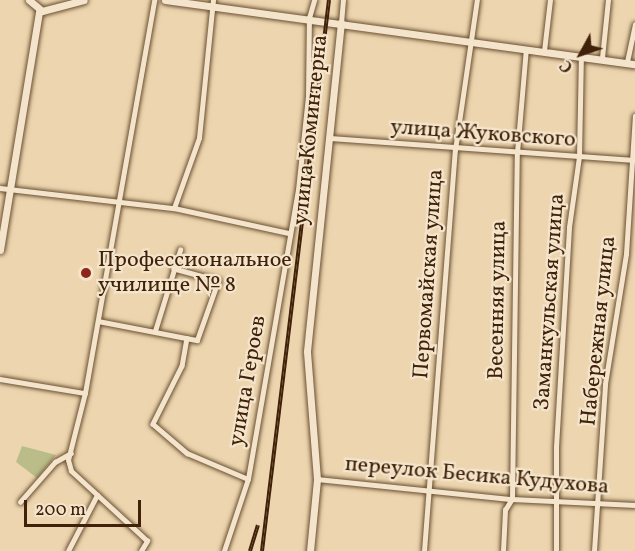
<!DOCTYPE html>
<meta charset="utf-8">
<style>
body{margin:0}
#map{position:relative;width:635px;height:551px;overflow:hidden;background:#edd6af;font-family:Vollkorn,serif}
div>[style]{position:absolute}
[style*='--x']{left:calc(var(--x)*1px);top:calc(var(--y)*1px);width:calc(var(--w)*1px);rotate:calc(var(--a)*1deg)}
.green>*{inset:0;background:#babd89}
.roads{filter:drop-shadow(0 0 2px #6a4f32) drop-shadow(0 0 2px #6a4f32)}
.street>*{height:4.5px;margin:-2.25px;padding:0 2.25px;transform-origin:2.25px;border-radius:2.25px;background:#f3e4cb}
.secondary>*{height:7px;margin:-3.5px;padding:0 3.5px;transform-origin:3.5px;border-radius:3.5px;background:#f3e4cb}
.rail>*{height:4px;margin-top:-2px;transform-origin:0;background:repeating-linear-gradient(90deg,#f3e4cb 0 4.5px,#3f2209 0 9px);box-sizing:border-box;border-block:2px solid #3f2209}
.dots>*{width:16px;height:16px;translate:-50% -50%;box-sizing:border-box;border:3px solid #f3e4cb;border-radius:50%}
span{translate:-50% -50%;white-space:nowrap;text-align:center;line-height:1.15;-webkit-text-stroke:4.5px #f3e4cb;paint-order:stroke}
.street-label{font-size:22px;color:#3f2209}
.poi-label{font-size:22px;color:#3f2209}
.left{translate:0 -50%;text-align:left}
.north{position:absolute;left:551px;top:24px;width:60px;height:60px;-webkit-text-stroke:4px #f3e4cb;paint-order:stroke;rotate:230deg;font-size:16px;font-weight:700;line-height:24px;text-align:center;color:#3f2209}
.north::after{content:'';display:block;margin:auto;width:21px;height:27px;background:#3f2209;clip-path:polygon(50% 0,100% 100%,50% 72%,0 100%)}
.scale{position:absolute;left:24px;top:500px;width:117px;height:27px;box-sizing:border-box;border:3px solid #3f2209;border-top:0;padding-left:8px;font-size:18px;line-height:21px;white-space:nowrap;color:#3f2209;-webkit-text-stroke:4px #f3e4cb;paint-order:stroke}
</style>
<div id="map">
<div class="green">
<div style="clip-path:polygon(22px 446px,56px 455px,37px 478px,16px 462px)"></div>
</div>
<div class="roads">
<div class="street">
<div style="--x:341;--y:23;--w:23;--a:-85"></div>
<div style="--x:544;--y:51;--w:51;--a:-83.3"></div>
<div style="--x:602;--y:58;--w:58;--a:-84.1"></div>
<div style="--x:627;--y:62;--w:38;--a:-78"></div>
<div style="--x:329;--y:138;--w:307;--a:4.1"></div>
<div style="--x:0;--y:188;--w:175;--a:6.6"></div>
<div style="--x:174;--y:208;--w:118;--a:12.3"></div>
<div style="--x:174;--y:208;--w:74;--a:-70.3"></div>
<div style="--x:199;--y:138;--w:139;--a:-84.2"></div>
<div style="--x:98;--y:321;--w:101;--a:10.9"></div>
<div style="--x:197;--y:340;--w:63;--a:-70.4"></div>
<div style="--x:218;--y:281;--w:46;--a:-164.7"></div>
<div style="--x:155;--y:331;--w:85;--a:-72.8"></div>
<div style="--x:187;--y:338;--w:28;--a:100"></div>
<div style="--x:182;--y:366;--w:65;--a:116.6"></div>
<div style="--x:153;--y:424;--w:45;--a:40.5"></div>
<div style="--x:187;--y:453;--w:66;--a:23.1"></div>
<div style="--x:0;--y:379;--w:86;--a:9.4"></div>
<div style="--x:317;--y:479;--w:196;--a:5.9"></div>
<div style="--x:512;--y:499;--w:123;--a:2.8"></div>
<div style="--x:20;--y:502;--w:53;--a:-48.8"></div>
<div style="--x:55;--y:462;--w:18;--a:-29"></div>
<div style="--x:68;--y:551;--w:63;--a:-62.6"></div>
<div style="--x:141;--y:551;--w:12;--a:-59"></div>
<div style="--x:147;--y:541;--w:103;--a:-137.4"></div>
<div style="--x:71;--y:471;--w:11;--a:-105"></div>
<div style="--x:68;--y:460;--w:69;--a:-75.8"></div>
<div style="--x:85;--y:393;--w:399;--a:-80"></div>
<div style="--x:224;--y:551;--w:76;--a:-71.6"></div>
<div style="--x:248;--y:479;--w:293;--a:-80.2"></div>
<div style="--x:298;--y:190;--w:95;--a:-83.9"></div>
<div style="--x:308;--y:96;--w:78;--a:-89.3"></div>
<div style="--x:309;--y:18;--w:19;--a:-74"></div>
<div style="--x:424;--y:551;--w:402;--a:-85.6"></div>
<div style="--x:455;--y:150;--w:152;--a:-81.7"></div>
<div style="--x:503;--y:551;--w:41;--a:-87.2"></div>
<div style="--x:505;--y:510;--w:13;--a:-58"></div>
<div style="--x:512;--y:499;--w:346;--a:-89.2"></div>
<div style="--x:517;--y:153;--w:104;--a:-85.1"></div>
<div style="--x:556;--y:551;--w:104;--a:-90"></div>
<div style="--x:556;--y:447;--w:220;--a:-86.6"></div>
<div style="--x:569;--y:227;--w:71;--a:-81.9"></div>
<div style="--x:579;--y:157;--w:101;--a:-88.9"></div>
<div style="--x:594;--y:551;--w:167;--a:-86.2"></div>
<div style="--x:605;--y:384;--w:132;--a:-80.8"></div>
<div style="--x:626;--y:254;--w:138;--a:-86.3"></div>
</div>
<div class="secondary">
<div style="--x:29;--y:0;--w:17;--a:40"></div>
<div style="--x:42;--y:11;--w:43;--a:-14.7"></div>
<div style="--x:165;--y:0;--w:474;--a:7.8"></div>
<div style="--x:0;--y:250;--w:242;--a:-80.7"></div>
<div style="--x:310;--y:551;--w:72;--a:-84.4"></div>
<div style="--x:317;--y:479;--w:128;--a:-94.5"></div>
<div style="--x:307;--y:351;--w:330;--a:-84.1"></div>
</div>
</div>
<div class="rail">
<div style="--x:250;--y:551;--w:27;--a:-73"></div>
<div style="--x:262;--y:551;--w:555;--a:-83.07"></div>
</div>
<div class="dots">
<div style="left:86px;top:273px;background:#8f2418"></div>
</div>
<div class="street-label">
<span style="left:311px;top:130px;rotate:-84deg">улица Коминтерна</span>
<span style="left:483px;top:134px;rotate:4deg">улица Жуковского</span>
<span style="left:429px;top:274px;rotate:-86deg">Первомайская улица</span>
<span style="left:498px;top:300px;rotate:-89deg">Весенняя улица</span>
<span style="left:550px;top:302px;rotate:-86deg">Заманкульская улица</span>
<span style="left:599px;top:331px;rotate:-84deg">Набережная улица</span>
<span style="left:248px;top:381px;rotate:-80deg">улица Героев</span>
<span style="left:477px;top:476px;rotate:5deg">переулок Бесика Кудухова</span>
</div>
<div class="poi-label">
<span class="left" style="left:98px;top:273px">Профессиональное<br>училище № 8</span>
</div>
<div class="north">С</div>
<div class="scale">200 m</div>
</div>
